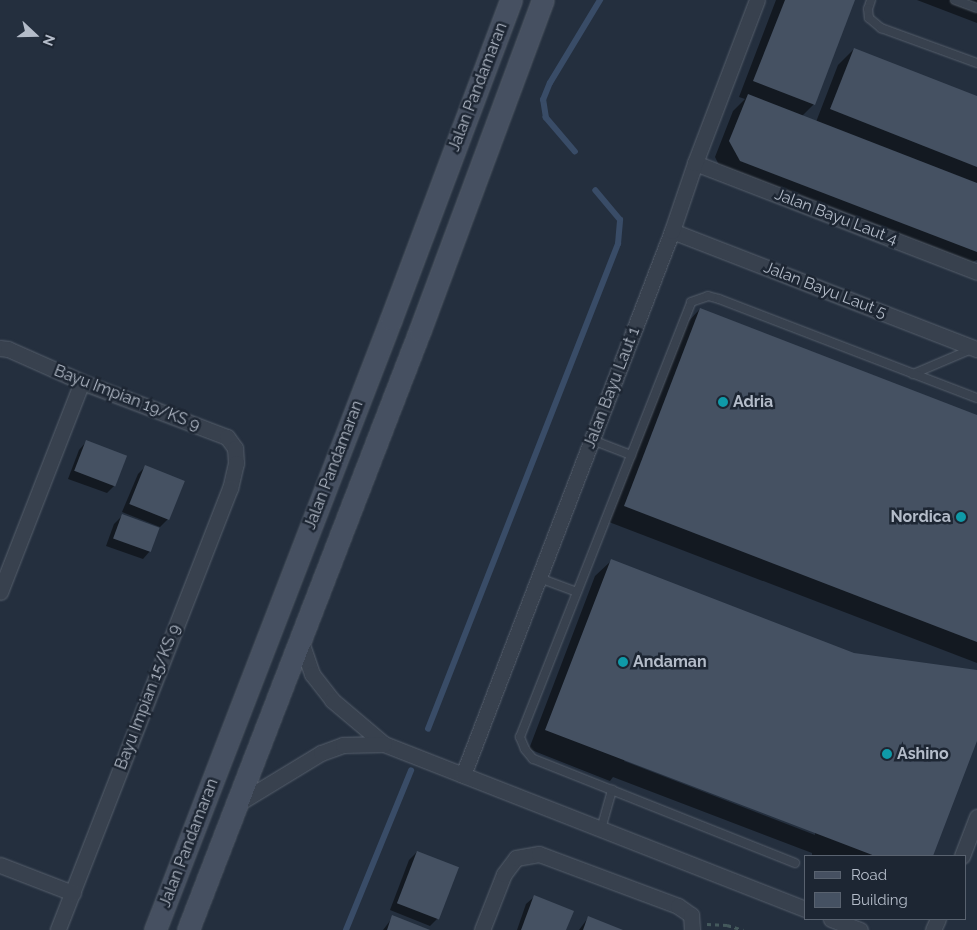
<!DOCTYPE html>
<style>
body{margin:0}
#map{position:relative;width:977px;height:930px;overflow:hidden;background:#242f3e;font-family:Raleway,sans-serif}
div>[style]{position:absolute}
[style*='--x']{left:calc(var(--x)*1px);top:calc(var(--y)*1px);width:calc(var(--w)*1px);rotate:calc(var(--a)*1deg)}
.shadow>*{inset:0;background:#0007}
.stream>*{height:5.5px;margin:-2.75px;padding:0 2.75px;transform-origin:2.75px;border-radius:2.75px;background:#394c67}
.building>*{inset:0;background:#455162;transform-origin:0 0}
.path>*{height:3px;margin-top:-1.5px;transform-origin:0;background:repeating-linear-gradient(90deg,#44595c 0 4px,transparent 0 8px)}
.roads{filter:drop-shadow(0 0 1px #565f6c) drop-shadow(0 0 1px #565f6c)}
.lane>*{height:8px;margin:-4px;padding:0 4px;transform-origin:4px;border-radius:4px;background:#38414e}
.street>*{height:15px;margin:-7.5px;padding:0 7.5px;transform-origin:7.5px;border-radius:7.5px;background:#38414e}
.secondary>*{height:21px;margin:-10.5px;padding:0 10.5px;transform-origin:10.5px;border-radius:10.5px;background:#465061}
.dots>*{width:14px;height:14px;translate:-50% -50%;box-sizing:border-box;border:2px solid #1d2633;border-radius:50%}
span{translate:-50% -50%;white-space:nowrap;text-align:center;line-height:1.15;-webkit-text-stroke:5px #1d2633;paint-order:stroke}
.street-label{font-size:16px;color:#b4bcc9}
.poi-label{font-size:16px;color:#b4bcc9;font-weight:700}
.left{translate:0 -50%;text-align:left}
.right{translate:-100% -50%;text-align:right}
.legend{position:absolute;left:804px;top:855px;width:162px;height:65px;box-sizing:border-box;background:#1d2633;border:1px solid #59626f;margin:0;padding:6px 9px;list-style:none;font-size:15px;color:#b4bcc9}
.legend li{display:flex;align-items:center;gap:10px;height:25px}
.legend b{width:25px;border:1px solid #59626f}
.north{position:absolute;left:10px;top:10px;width:50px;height:50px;-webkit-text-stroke:4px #1d2633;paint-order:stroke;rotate:111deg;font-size:14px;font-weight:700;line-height:20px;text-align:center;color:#b4bcc9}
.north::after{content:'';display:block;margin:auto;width:18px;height:22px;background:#b4bcc9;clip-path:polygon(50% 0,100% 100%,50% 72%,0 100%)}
</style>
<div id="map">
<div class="shadow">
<div style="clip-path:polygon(776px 0,854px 0,814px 104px,802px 116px,816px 122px,838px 65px,854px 49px,977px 98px,977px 260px,959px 268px,725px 177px,715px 157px,733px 111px,745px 99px,739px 97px)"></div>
<div style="clip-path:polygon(917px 0,977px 0,977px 23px)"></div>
<div style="clip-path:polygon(700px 309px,977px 416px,977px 663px,609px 522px,685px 325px)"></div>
<div style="clip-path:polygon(86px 442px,125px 457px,114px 486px,107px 493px,68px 479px,79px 450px)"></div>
<div style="clip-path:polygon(146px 466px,168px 519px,160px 527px,122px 512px,138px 474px)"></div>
<div style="clip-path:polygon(122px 516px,150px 551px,143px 559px,106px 546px,114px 524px)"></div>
<div style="clip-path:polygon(evenodd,611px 561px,854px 654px,977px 671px,977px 738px,931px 856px,812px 856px,812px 853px,613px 777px,610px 781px,529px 749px,595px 576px,611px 561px,625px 759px,815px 832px,815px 835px,624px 761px,625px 759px)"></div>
<div style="clip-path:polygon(417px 852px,438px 918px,430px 926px,390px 910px,409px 860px)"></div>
<div style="clip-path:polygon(534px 897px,565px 930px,517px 930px,526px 904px)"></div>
<div style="clip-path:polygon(393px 917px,427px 930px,383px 930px)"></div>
<div style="clip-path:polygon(588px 918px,620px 930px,579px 930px)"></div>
</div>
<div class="stream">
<div style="--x:575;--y:152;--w:45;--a:-130.5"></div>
<div style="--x:546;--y:118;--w:18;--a:-99"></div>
<div style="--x:543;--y:100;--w:18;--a:-68"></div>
<div style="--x:550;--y:83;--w:97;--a:-58.9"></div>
<div style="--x:428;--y:729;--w:521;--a:-68.61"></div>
<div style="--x:618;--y:244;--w:24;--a:-85"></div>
<div style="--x:620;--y:220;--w:38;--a:-130"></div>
<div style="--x:346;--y:930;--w:172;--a:-67.8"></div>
</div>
<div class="building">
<div style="clip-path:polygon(785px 0,855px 0,815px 105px,753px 81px)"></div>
<div style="clip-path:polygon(854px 48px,977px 96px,977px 167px,830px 109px)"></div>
<div style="clip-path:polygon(748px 94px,977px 183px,977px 252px,740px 161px,729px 141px)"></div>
<div style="clip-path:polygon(700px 308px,977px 415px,977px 642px,624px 506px)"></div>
<div style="left:86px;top:440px;width:44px;height:33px;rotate:21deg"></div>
<div style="left:145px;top:465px;width:43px;height:42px;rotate:22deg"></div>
<div style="left:122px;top:514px;width:40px;height:26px;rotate:20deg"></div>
<div style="clip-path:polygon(611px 559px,854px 653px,977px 670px,977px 741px,933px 856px,875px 856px,545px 730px)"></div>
<div style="left:417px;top:851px;width:45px;height:56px;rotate:21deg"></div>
<div style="clip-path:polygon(534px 895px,574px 911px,566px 930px,521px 930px)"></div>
<div style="clip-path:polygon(392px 915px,430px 930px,387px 930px)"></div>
<div style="clip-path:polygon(588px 916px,623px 930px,583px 930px)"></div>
</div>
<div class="path">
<div style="--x:707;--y:924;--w:20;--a:3"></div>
<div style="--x:727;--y:925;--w:17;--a:17"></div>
</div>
<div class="roads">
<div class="lane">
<div style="--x:871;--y:0;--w:9;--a:108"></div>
<div style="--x:868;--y:9;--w:9;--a:84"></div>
<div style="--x:869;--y:18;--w:16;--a:40"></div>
<div style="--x:881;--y:28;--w:102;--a:20"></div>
<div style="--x:955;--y:0;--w:23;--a:20"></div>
<div style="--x:913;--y:374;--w:64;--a:-23"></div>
<div style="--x:592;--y:440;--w:42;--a:21"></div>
<div style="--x:539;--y:578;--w:40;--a:20.2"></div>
<div style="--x:601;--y:829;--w:41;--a:-74.2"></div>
<div style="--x:795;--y:863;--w:282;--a:-158.3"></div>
<div style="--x:533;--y:759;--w:13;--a:-129"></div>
<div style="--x:525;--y:749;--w:13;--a:-113"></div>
<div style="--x:520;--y:737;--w:467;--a:-68.5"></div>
<div style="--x:691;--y:302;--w:18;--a:-19"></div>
<div style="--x:708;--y:296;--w:11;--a:15"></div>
<div style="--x:719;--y:299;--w:276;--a:21"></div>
</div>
<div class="street">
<div style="--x:695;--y:163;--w:302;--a:21.1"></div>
<div style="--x:672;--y:231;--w:327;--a:21.2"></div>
<div style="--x:0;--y:348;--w:8;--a:7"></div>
<div style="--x:8;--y:349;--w:81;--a:24"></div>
<div style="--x:82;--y:382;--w:155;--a:20.8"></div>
<div style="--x:227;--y:437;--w:14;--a:54"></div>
<div style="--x:235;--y:448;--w:15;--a:86"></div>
<div style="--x:236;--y:463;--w:26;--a:103"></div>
<div style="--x:230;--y:488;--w:474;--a:111.3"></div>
<div style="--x:0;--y:592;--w:225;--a:-68.7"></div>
<div style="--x:300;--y:639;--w:37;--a:71"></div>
<div style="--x:312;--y:674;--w:33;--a:52"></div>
<div style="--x:332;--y:700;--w:68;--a:40.2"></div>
<div style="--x:384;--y:744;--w:453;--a:21.4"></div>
<div style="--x:463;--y:775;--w:583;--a:-68.98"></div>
<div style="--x:672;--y:231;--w:72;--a:-71.3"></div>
<div style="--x:695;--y:163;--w:174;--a:-69.2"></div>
<div style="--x:237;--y:804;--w:98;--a:-31.3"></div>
<div style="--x:321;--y:753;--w:23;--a:-20"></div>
<div style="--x:343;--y:745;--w:41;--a:-1.4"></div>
<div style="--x:962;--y:856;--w:42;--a:-69"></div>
<div style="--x:0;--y:865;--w:78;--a:21"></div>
<div style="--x:831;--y:919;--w:31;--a:21"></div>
<div style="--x:482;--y:930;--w:60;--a:-68.6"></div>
<div style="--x:504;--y:874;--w:20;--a:-53"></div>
<div style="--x:516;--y:858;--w:23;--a:-10"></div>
<div style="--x:539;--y:854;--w:148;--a:20.5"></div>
<div style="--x:678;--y:906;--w:16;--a:35"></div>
<div style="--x:691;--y:915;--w:15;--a:86"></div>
<div style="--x:933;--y:930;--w:12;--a:-66"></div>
</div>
<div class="secondary">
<div style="--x:155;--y:930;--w:655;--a:-68.88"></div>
<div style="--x:391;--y:319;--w:341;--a:-69.4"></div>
<div style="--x:188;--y:930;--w:643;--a:-68.86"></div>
<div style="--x:420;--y:330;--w:352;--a:-69.6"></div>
</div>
</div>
<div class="dots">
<div style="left:723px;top:402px;background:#0f9aa8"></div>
<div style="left:961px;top:517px;background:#0f9aa8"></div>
<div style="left:623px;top:662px;background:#0f9aa8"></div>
<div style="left:887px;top:754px;background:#0f9aa8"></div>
</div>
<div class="street-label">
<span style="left:478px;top:87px;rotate:-69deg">Jalan Pandamaran</span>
<span style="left:836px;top:217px;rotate:21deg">Jalan Bayu Laut 4</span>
<span style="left:825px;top:290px;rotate:21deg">Jalan Bayu Laut 5</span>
<span style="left:612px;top:388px;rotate:-69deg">Jalan Bayu Laut 1</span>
<span style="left:127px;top:398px;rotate:21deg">Bayu Impian 19/KS 9</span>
<span style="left:334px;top:465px;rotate:-69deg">Jalan Pandamaran</span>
<span style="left:148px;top:697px;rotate:-69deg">Bayu Impian 15/KS 9</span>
<span style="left:189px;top:843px;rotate:-69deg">Jalan Pandamaran</span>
</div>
<div class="poi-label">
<span class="left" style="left:733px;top:402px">Adria</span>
<span class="right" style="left:951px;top:517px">Nordica</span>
<span class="left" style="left:633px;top:662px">Andaman</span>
<span class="left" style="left:897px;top:754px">Ashino</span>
</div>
<ul class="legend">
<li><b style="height:6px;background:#465061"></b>Road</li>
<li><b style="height:14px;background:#455162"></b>Building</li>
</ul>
<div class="north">N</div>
</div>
